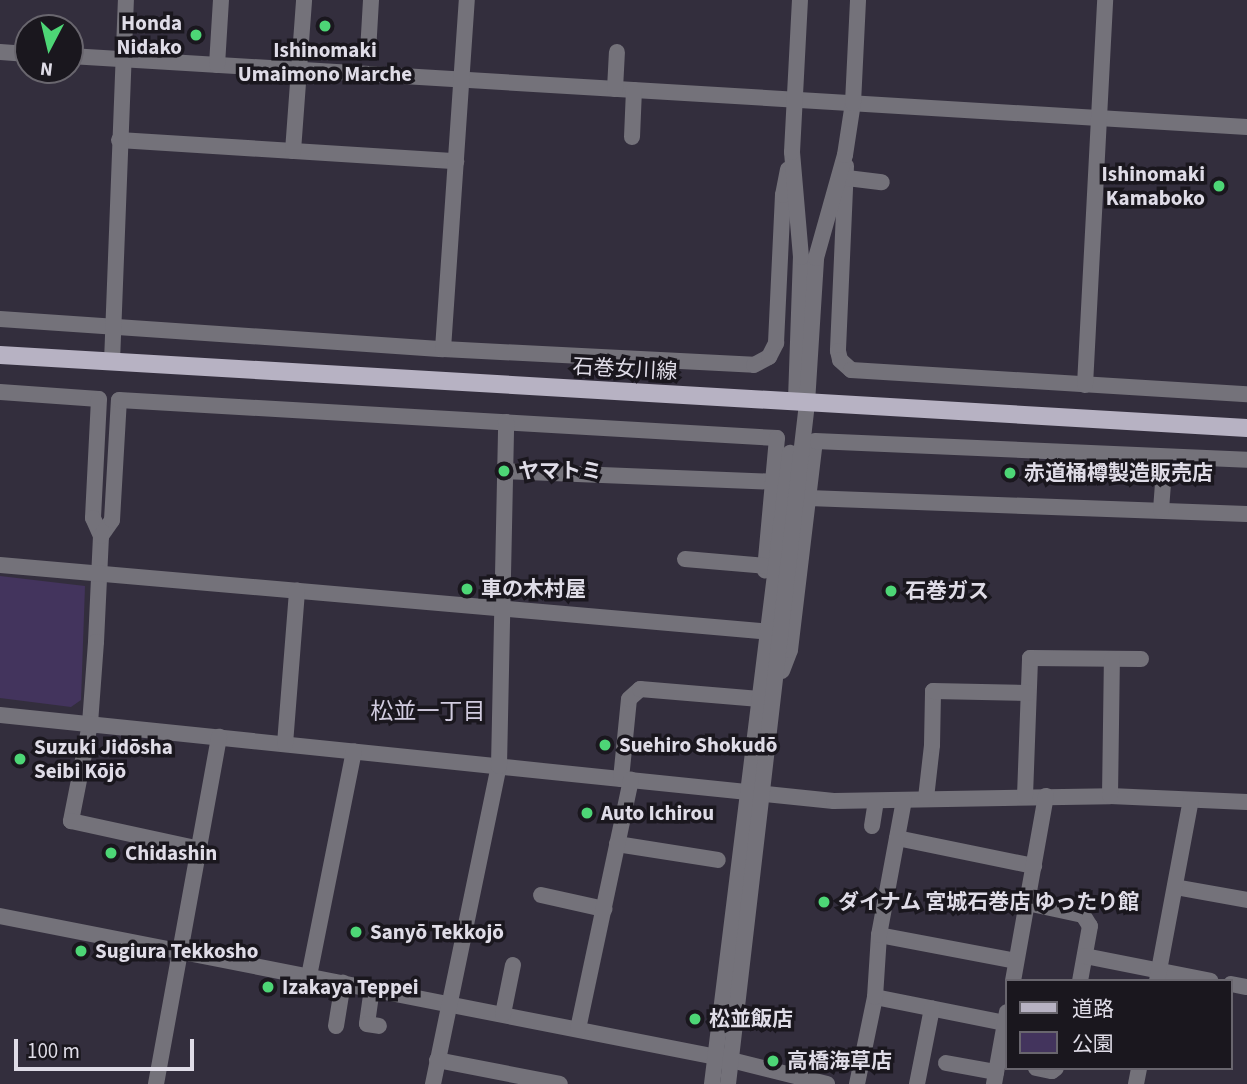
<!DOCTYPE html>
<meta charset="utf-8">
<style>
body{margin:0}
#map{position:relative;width:1247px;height:1084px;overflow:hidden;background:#332e3d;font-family:"Source Sans 3","Noto Sans JP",sans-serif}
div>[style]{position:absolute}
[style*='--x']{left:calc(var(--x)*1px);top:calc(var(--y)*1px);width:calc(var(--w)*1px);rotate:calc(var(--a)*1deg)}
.green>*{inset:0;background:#43345d}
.minor>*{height:16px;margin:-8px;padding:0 8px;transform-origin:8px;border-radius:8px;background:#74727a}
.major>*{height:18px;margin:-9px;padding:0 9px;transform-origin:9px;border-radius:9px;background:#b7b2c3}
.dots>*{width:19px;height:19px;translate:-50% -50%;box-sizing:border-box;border:4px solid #1a171e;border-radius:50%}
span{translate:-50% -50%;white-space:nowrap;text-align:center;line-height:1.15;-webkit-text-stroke:7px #1a171e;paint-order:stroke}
.poi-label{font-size:21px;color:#dfdce7;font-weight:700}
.right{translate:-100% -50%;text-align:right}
.left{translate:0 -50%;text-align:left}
.street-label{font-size:21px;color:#dfdce7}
.neighbourhood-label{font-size:23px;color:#d2cce0}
.legend{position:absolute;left:1005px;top:979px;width:228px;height:91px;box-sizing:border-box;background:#1a171e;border:2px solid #69666e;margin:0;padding:9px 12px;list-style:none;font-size:21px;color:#dfdce7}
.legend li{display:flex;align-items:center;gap:14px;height:35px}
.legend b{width:35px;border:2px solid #69666e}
.north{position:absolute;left:14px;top:14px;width:70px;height:70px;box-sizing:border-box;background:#1a171e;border:2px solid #69666e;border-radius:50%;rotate:187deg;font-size:19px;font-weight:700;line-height:28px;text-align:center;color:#dfdce7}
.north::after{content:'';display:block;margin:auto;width:24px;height:32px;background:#4dd676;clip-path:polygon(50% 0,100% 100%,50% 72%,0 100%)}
.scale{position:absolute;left:14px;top:1039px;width:180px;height:32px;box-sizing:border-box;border:4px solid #dfdce7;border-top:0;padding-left:9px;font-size:21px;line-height:24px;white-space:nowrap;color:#dfdce7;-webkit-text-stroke:5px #1a171e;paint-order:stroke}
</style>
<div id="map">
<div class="green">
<div style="clip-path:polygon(0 576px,85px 586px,81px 700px,71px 707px,0 698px)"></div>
</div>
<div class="minor">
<div style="--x:0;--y:52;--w:28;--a:4"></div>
<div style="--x:368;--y:52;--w:52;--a:-86.7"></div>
<div style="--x:70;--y:56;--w:1179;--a:3.45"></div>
<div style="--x:217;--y:65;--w:65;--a:-86.5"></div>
<div style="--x:615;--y:89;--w:37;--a:-87"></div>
<div style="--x:632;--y:137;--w:47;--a:-87.6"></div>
<div style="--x:119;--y:140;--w:338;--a:3.6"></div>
<div style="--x:293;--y:151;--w:151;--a:-85.8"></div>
<div style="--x:846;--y:166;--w:185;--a:92.5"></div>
<div style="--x:838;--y:351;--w:9;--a:77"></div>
<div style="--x:840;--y:360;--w:15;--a:42"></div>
<div style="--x:851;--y:370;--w:397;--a:3.5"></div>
<div style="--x:847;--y:178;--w:35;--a:7"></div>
<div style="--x:0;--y:319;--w:444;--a:3.9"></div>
<div style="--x:443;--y:349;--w:311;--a:2.9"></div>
<div style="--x:754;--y:365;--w:17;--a:-28"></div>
<div style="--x:769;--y:357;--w:16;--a:-63"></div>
<div style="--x:776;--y:343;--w:148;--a:-87.3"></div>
<div style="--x:783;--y:195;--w:26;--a:-79"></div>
<div style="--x:443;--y:349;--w:350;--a:-86.1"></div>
<div style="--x:112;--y:362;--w:362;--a:-87.8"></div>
<div style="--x:1085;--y:385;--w:386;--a:-87"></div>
<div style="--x:0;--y:392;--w:99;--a:4"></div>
<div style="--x:99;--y:399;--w:119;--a:92.9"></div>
<div style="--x:93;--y:518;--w:20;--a:66"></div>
<div style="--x:101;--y:536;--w:106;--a:92.7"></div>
<div style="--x:96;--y:642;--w:82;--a:94.2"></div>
<div style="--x:90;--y:724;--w:99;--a:101.1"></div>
<div style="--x:71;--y:821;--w:131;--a:12.3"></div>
<div style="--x:796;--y:399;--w:142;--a:-88"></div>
<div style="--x:801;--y:257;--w:105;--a:-94.9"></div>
<div style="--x:792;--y:152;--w:152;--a:-87"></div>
<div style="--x:504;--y:471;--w:269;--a:2.3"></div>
<div style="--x:808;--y:498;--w:439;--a:2.1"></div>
<div style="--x:1161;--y:510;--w:53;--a:-85.7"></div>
<div style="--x:101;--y:536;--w:19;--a:-55"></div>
<div style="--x:112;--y:520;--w:120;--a:-86.7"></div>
<div style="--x:119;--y:400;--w:659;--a:3.31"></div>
<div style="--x:777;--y:438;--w:133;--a:95.2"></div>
<div style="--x:685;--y:559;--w:81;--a:4.9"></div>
<div style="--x:0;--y:565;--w:763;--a:4.96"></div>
<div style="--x:782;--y:671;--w:22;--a:-69"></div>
<div style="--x:790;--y:650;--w:210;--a:-83.2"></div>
<div style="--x:815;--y:441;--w:432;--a:2.5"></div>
<div style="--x:0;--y:715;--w:838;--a:5.89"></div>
<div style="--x:834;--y:801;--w:276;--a:-1"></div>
<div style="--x:1110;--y:796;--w:137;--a:2.5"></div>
<div style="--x:285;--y:744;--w:154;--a:-85.5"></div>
<div style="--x:621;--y:779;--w:80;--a:-84.3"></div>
<div style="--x:629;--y:699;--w:15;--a:-42"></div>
<div style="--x:640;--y:689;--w:120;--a:4.8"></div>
<div style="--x:1025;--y:796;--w:138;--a:-87.9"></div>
<div style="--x:1030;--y:658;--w:111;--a:0.5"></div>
<div style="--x:1110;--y:796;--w:137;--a:-89.2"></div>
<div style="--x:926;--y:798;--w:53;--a:-83.5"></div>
<div style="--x:932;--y:745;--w:54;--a:-88.9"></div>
<div style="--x:933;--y:691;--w:95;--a:1.2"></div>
<div style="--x:872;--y:826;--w:25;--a:-81"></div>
<div style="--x:897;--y:838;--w:140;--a:11.6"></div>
<div style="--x:617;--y:844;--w:102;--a:9"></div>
<div style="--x:1175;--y:887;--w:73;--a:10.2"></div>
<div style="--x:541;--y:895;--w:65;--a:12.5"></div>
<div style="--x:1027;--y:903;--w:57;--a:12.1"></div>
<div style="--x:1083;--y:915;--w:13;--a:58"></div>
<div style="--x:1090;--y:926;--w:56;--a:100.3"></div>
<div style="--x:0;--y:916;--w:745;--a:11.14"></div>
<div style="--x:731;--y:1060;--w:99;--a:14"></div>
<div style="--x:879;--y:935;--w:139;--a:10.7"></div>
<div style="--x:1085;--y:956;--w:128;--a:11.2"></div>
<div style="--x:309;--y:976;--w:229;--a:-78.7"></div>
<div style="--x:1013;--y:981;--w:188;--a:-79.9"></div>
<div style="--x:1157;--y:981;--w:184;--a:-79.4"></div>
<div style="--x:1231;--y:984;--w:16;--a:11"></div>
<div style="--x:372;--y:988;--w:36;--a:98"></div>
<div style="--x:367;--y:1024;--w:12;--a:9"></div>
<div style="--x:875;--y:997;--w:133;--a:11.3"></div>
<div style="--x:503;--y:1014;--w:50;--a:-78.5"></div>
<div style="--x:336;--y:1026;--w:44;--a:-80.8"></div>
<div style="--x:578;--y:1029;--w:255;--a:-78"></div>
<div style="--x:437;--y:1060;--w:125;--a:11"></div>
<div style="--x:946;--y:1063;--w:51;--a:10.2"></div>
<div style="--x:1036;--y:1068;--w:16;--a:11"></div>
<div style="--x:1052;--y:1071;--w:5;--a:-37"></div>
<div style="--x:156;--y:1084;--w:353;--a:-79.7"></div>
<div style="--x:433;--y:1084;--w:325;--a:-78.3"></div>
<div style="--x:499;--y:766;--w:344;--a:-88.8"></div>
<div style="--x:712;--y:1084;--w:636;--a:-82.95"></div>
<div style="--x:728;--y:1084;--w:686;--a:-83.38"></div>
<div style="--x:807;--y:403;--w:145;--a:-86.4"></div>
<div style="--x:816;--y:258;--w:107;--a:-74.3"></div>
<div style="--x:845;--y:155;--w:53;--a:-81.3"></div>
<div style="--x:853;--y:103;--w:103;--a:-87.2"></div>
<div style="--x:857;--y:1084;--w:89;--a:-78.3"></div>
<div style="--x:875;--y:997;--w:62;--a:-86.3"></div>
<div style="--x:879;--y:935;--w:137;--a:-79.5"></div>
<div style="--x:917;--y:1084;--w:77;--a:-78.8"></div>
<div style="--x:994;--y:1084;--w:73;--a:-79.8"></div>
<div style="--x:1136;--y:1084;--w:16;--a:-79"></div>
</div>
<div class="major">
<div style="--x:0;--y:355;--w:1249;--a:3.35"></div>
</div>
<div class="dots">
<div style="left:325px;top:26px;background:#4dd676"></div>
<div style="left:196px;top:35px;background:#4dd676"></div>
<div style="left:1219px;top:186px;background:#4dd676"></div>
<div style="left:504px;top:471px;background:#4dd676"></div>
<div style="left:1010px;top:473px;background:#4dd676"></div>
<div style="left:467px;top:589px;background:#4dd676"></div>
<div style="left:891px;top:591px;background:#4dd676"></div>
<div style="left:605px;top:745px;background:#4dd676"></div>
<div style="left:20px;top:759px;background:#4dd676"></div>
<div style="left:587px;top:813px;background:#4dd676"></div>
<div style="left:111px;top:853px;background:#4dd676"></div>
<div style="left:824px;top:902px;background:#4dd676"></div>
<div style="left:356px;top:932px;background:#4dd676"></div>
<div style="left:81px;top:951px;background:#4dd676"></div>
<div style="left:268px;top:987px;background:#4dd676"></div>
<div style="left:695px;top:1019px;background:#4dd676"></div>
<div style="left:773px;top:1061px;background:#4dd676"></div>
</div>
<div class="poi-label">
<span class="right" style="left:182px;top:35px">Honda<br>Nidako</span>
<span style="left:325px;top:62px">Ishinomaki<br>Umaimono Marche</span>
<span class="right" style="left:1205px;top:186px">Ishinomaki<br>Kamaboko</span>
<span class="left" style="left:518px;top:471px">ヤマトミ</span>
<span class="left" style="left:1024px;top:473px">赤道桶樽製造販売店</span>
<span class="left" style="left:481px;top:589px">車の木村屋</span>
<span class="left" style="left:905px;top:591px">石巻ガス</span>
<span class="left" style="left:619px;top:745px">Suehiro Shokudō</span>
<span class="left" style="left:34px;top:759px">Suzuki Jidōsha<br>Seibi Kōjō</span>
<span class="left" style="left:601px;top:813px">Auto Ichirou</span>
<span class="left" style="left:125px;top:853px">Chidashin</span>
<span class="left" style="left:838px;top:902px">ダイナム 宮城石巻店 ゆったり館</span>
<span class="left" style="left:370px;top:932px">Sanyō Tekkojō</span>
<span class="left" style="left:95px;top:951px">Sugiura Tekkosho</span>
<span class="left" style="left:282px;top:987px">Izakaya Teppei</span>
<span class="left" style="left:709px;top:1019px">松並飯店</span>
<span class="left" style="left:787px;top:1061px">高橋海草店</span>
</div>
<div class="street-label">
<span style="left:625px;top:369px;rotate:3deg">石巻女川線</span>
</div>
<div class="neighbourhood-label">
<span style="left:428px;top:712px">松並一丁目</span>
</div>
<ul class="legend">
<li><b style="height:9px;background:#b7b2c3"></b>道路</li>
<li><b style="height:19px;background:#43345d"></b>公園</li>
</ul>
<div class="north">N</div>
<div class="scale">100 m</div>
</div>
